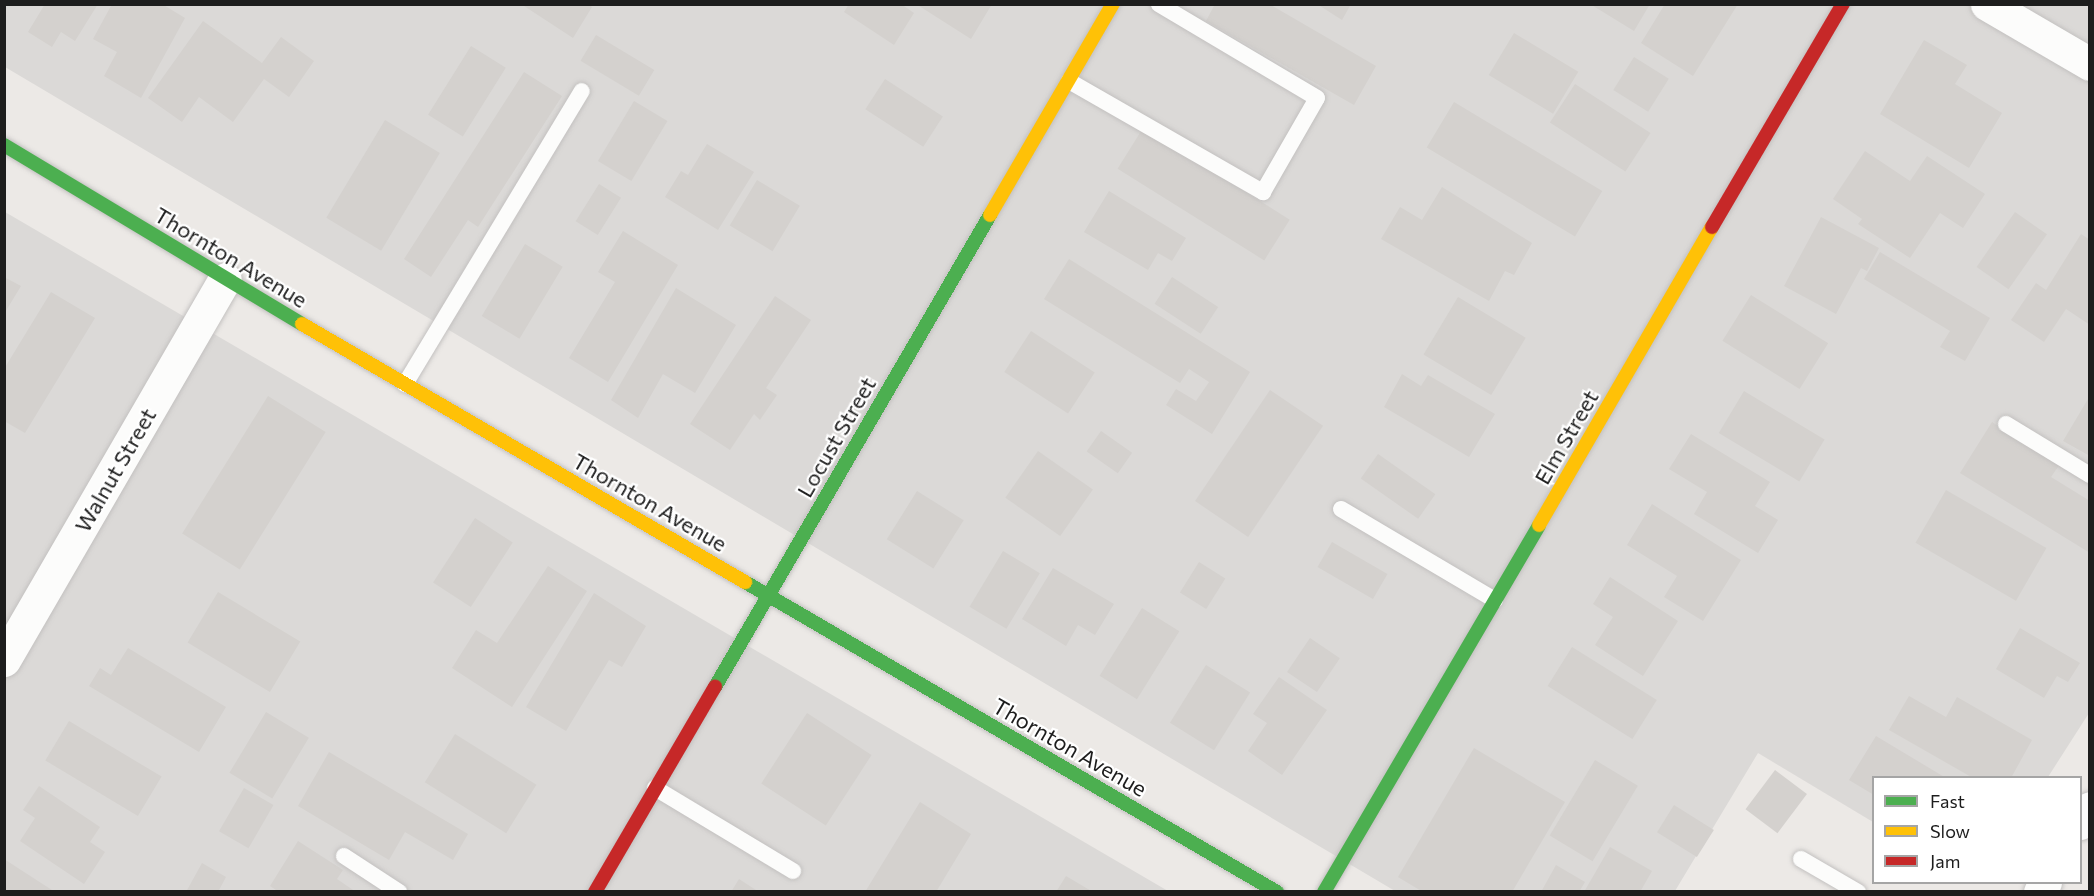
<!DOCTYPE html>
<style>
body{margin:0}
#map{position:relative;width:2094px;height:896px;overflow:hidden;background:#ece9e6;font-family:Commissioner,sans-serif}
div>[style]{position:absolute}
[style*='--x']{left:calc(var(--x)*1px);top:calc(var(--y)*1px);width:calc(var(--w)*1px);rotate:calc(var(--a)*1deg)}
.residential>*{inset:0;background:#dbd9d7}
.building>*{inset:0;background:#d4d1ce;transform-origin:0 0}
.roads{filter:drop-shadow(0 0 2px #c3c1c0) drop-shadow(0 0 2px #c3c1c0)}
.lane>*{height:16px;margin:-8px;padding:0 8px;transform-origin:8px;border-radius:8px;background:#fcfcfb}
.street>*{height:33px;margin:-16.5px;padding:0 16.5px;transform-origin:16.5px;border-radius:16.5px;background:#fcfcfb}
.fast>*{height:14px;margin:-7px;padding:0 7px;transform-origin:7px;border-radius:7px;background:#4caf50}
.slow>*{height:14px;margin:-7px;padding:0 7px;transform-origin:7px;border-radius:7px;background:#ffc107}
.jam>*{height:14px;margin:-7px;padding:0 7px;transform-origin:7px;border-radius:7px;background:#c62828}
span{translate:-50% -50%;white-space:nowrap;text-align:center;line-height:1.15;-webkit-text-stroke:4.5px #fff;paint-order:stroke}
.street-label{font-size:22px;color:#1d1d1d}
.frame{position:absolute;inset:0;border:6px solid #1d1d1d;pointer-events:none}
.legend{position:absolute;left:1872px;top:776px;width:210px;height:108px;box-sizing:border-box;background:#fff;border:2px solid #a5a5a5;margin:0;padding:8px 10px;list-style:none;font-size:18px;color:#1d1d1d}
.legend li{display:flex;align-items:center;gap:12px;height:30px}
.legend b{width:30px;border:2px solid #a5a5a5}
</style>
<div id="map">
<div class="residential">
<div style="clip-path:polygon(5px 4px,2089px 5px,2089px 713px,2048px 777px,1874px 778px,1873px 822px,1758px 753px,1675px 891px,1395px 891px,5px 67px)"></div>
<div style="clip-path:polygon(5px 212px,1168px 891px,5px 891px)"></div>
</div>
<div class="building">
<div style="clip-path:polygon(45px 4px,98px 4px,75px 41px,61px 32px,52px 47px,28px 32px)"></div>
<div style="clip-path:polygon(112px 4px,162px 4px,185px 18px,141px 98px,104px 76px,117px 52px,93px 39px)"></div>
<div style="clip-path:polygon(521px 4px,588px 4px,592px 7px,573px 38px)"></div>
<div style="clip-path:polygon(849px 4px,901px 4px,914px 13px,894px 45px,844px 12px)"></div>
<div style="clip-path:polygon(916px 4px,992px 4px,971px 39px)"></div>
<div style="clip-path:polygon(1215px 4px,1269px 4px,1376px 66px,1354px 105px,1206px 21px)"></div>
<div style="clip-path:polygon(1317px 4px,1351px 4px,1342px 20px)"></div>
<div style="clip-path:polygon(1590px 4px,1650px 4px,1634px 31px)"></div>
<div style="clip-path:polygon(1665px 4px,1738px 4px,1693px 76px,1641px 43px)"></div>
<div style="clip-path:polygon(203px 21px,262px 63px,281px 37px,314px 61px,289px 97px,264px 79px,233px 122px,199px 97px,182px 122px,148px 98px)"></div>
<div style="left:1514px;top:33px;width:75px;height:49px;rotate:31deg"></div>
<div style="left:596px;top:35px;width:68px;height:30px;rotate:31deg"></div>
<div style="clip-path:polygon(1924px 40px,1967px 65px,1955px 84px,2002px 113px,1969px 168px,1880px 114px)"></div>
<div style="left:471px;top:46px;width:41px;height:81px;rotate:32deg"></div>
<div style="left:1634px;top:57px;width:41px;height:39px;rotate:32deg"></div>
<div style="clip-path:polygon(524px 72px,562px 96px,478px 227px,468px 220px,431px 277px,404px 259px)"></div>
<div style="left:885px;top:79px;width:69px;height:36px;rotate:33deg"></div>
<div style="left:1575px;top:84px;width:90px;height:46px;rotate:33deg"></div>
<div style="left:634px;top:101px;width:39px;height:70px;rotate:31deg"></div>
<div style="left:1454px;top:102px;width:173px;height:53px;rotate:31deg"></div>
<div style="left:385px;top:120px;width:64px;height:114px;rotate:31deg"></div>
<div style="left:1143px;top:128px;width:173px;height:48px;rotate:32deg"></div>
<div style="clip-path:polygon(707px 144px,754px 172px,718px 230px,665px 197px,681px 171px,688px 175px)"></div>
<div style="clip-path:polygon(1865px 151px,1910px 181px,1927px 156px,1985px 194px,1963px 228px,1940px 213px,1910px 258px,1858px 224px,1862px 219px,1833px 199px)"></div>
<div style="left:757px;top:180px;width:50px;height:53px;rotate:31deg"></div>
<div style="left:599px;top:184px;width:26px;height:44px;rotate:32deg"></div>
<div style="clip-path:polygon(1442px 187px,1532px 243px,1514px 275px,1505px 271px,1489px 301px,1381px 239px,1400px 207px,1422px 220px)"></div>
<div style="clip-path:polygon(1109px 191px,1186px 238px,1172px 261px,1158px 253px,1148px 270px,1084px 232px)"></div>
<div style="left:2015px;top:212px;width:39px;height:67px;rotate:35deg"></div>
<div style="clip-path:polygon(1821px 217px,1879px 248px,1867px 271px,1861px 268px,1836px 314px,1784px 286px)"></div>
<div style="clip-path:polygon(623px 231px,678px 265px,608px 382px,569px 358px,615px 282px,598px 272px)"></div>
<div style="clip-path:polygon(2081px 234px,2090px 240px,2090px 325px,2066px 309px,2044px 342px,2011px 320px,2036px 283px,2046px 290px)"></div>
<div style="left:525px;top:244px;width:44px;height:84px;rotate:31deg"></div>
<div style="clip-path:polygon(1880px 252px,1990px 318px,1965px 361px,1940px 347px,1950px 331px,1864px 279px)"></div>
<div style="clip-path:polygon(1069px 259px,1250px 372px,1212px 434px,1166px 405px,1176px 389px,1196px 401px,1209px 382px,1189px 369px,1180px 383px,1044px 299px)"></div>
<div style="clip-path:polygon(4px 277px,21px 286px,4px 314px)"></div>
<div style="left:1172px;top:277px;width:55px;height:32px;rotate:33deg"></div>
<div style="clip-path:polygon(676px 288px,736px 325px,695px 393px,663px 374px,638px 418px,611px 400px)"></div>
<div style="clip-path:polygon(51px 292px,95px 318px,25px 433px,4px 421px,4px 369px)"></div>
<div style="left:1751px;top:295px;width:91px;height:54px;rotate:32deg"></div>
<div style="clip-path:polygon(775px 296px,811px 320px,766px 388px,777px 395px,760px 420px,754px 414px,730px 450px,690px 424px)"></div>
<div style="left:1458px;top:297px;width:79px;height:67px;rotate:31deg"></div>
<div style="left:1031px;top:331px;width:76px;height:49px;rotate:33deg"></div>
<div style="clip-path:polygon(1402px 374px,1421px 386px,1428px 375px,1495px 414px,1469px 457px,1384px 407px)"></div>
<div style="left:1270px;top:390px;width:64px;height:134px;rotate:34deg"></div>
<div style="left:1744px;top:391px;width:94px;height:49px;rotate:31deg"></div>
<div style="left:268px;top:396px;width:68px;height:162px;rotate:32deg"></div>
<div style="clip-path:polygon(2088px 399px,2090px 400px,2090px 456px,2063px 441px)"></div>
<div style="clip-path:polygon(1992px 422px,2060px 464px,2051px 477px,2090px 501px,2090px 553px,1960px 473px)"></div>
<div style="left:1101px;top:431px;width:38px;height:25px;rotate:35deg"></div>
<div style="clip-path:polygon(1691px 434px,1770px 482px,1755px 506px,1778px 520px,1758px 553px,1694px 514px,1707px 492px,1669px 469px)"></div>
<div style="left:1038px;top:451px;width:67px;height:57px;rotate:35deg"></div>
<div style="left:1378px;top:454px;width:70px;height:30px;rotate:35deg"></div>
<div style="left:1946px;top:490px;width:116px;height:61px;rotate:30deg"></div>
<div style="left:917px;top:491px;width:55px;height:57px;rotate:32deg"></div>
<div style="clip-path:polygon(1652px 504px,1741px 560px,1703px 621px,1664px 597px,1677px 576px,1627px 545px)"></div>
<div style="left:475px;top:518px;width:45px;height:77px;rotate:33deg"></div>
<div style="left:1332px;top:542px;width:64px;height:29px;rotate:30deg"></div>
<div style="left:1003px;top:551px;width:43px;height:65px;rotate:31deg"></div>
<div style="left:1199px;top:562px;width:31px;height:36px;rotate:32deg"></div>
<div style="clip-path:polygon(548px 566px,587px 591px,512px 707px,452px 668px,476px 630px,497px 643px)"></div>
<div style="clip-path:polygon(1053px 568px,1114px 604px,1095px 635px,1078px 625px,1066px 646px,1022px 619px)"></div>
<div style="clip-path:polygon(1610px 577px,1678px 621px,1643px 676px,1595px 645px,1613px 617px,1593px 604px)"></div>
<div style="left:218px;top:592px;width:96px;height:59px;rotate:31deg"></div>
<div style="clip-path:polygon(594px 593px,646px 626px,622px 667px,609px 660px,566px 731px,526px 707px)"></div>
<div style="left:1142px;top:608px;width:44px;height:80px;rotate:32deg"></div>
<div style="clip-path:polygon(2020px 628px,2080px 663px,2068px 682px,2057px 676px,2044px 698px,1996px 669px)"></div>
<div style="left:1310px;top:638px;width:36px;height:41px;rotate:34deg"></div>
<div style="left:1572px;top:647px;width:100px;height:46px;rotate:32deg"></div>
<div style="clip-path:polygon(128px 648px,226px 707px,199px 752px,89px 686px,100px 668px,111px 675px)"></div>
<div style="left:1206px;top:665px;width:52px;height:68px;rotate:32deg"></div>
<div style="clip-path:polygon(1279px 677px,1327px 710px,1282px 775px,1248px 751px,1267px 723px,1253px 714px)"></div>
<div style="clip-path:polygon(1909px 696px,1946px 717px,1957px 697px,2032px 740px,2011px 778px,1973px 778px,1889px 730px)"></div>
<div style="left:266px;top:712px;width:50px;height:71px;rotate:31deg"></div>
<div style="left:807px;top:713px;width:77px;height:84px;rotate:33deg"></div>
<div style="left:69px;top:721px;width:108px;height:46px;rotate:31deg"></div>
<div style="left:455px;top:734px;width:96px;height:57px;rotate:32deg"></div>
<div style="clip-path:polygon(1876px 736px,1946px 778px,1874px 778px,1874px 795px,1849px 780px)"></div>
<div style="clip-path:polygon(1474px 748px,1565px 802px,1512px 892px,1423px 892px,1398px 877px)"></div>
<div style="clip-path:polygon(329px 752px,468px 834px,453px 860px,405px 832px,389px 860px,298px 806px)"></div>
<div style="left:1595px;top:760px;width:50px;height:88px;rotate:31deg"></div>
<div style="left:1775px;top:770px;width:40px;height:49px;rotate:37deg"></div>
<div style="clip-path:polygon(39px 786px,100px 827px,90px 842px,105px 852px,84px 884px,20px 841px,35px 818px,23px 810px)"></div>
<div style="left:244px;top:788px;width:34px;height:50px;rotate:30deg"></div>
<div style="clip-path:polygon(920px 802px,971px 834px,936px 892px,865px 892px)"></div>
<div style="left:1674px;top:805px;width:47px;height:32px;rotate:32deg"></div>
<div style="clip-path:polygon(298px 841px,343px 870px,337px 879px,356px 892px,279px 892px,270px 886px)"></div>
<div style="clip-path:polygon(1610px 847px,1652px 871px,1640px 892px,1584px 892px)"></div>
<div style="clip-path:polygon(4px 859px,55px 892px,4px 892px)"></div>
<div style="clip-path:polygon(202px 863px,226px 877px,218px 892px,186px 892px)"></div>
<div style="clip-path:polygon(1556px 865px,1585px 882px,1579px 892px,1541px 892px)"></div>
<div style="clip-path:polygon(1066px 876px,1093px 892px,1056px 892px)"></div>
<div style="clip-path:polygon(739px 879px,759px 892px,731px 892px)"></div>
</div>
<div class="roads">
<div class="lane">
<div style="--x:1069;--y:81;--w:224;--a:29.8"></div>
<div style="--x:1263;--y:192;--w:108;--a:-60.1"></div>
<div style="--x:1317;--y:98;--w:184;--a:-149.3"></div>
<div style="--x:405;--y:384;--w:342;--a:-58.9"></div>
<div style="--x:2006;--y:424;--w:98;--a:31.3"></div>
<div style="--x:1341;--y:509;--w:179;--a:30.6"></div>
<div style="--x:655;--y:788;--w:161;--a:31"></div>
<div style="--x:344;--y:856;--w:66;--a:33.2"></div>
<div style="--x:1801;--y:859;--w:66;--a:30.1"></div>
</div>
<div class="street">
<div style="--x:1987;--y:4;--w:119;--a:30.2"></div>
<div style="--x:4;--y:660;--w:440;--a:-59.9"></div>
<div style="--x:2080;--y:823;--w:18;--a:-56"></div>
<div style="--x:2040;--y:892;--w:11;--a:-63"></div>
</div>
<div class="fast">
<div style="--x:4;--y:145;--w:348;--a:31"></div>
<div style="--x:745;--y:582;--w:616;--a:30.23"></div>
<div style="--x:715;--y:687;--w:546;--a:-59.77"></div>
<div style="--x:1324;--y:892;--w:425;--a:-59.6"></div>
</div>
<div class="slow">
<div style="--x:990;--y:215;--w:244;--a:-59.8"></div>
<div style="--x:302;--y:324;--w:513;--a:30.22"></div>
<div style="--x:1539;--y:525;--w:345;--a:-59.9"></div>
</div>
<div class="jam">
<div style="--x:1712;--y:227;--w:259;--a:-59.6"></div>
<div style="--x:595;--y:892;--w:238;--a:-59.7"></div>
</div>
</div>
<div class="street-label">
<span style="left:231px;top:257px;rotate:31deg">Thornton Avenue</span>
<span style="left:836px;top:437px;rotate:-60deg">Locust Street</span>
<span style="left:1566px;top:437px;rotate:-60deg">Elm Street</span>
<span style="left:115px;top:470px;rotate:-60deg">Walnut Street</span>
<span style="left:650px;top:502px;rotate:30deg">Thornton Avenue</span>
<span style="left:1070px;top:747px;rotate:30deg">Thornton Avenue</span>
</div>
<div class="frame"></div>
<ul class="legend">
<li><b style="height:8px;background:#4caf50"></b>Fast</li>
<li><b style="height:8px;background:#ffc107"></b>Slow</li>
<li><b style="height:8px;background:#c62828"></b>Jam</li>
</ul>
</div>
